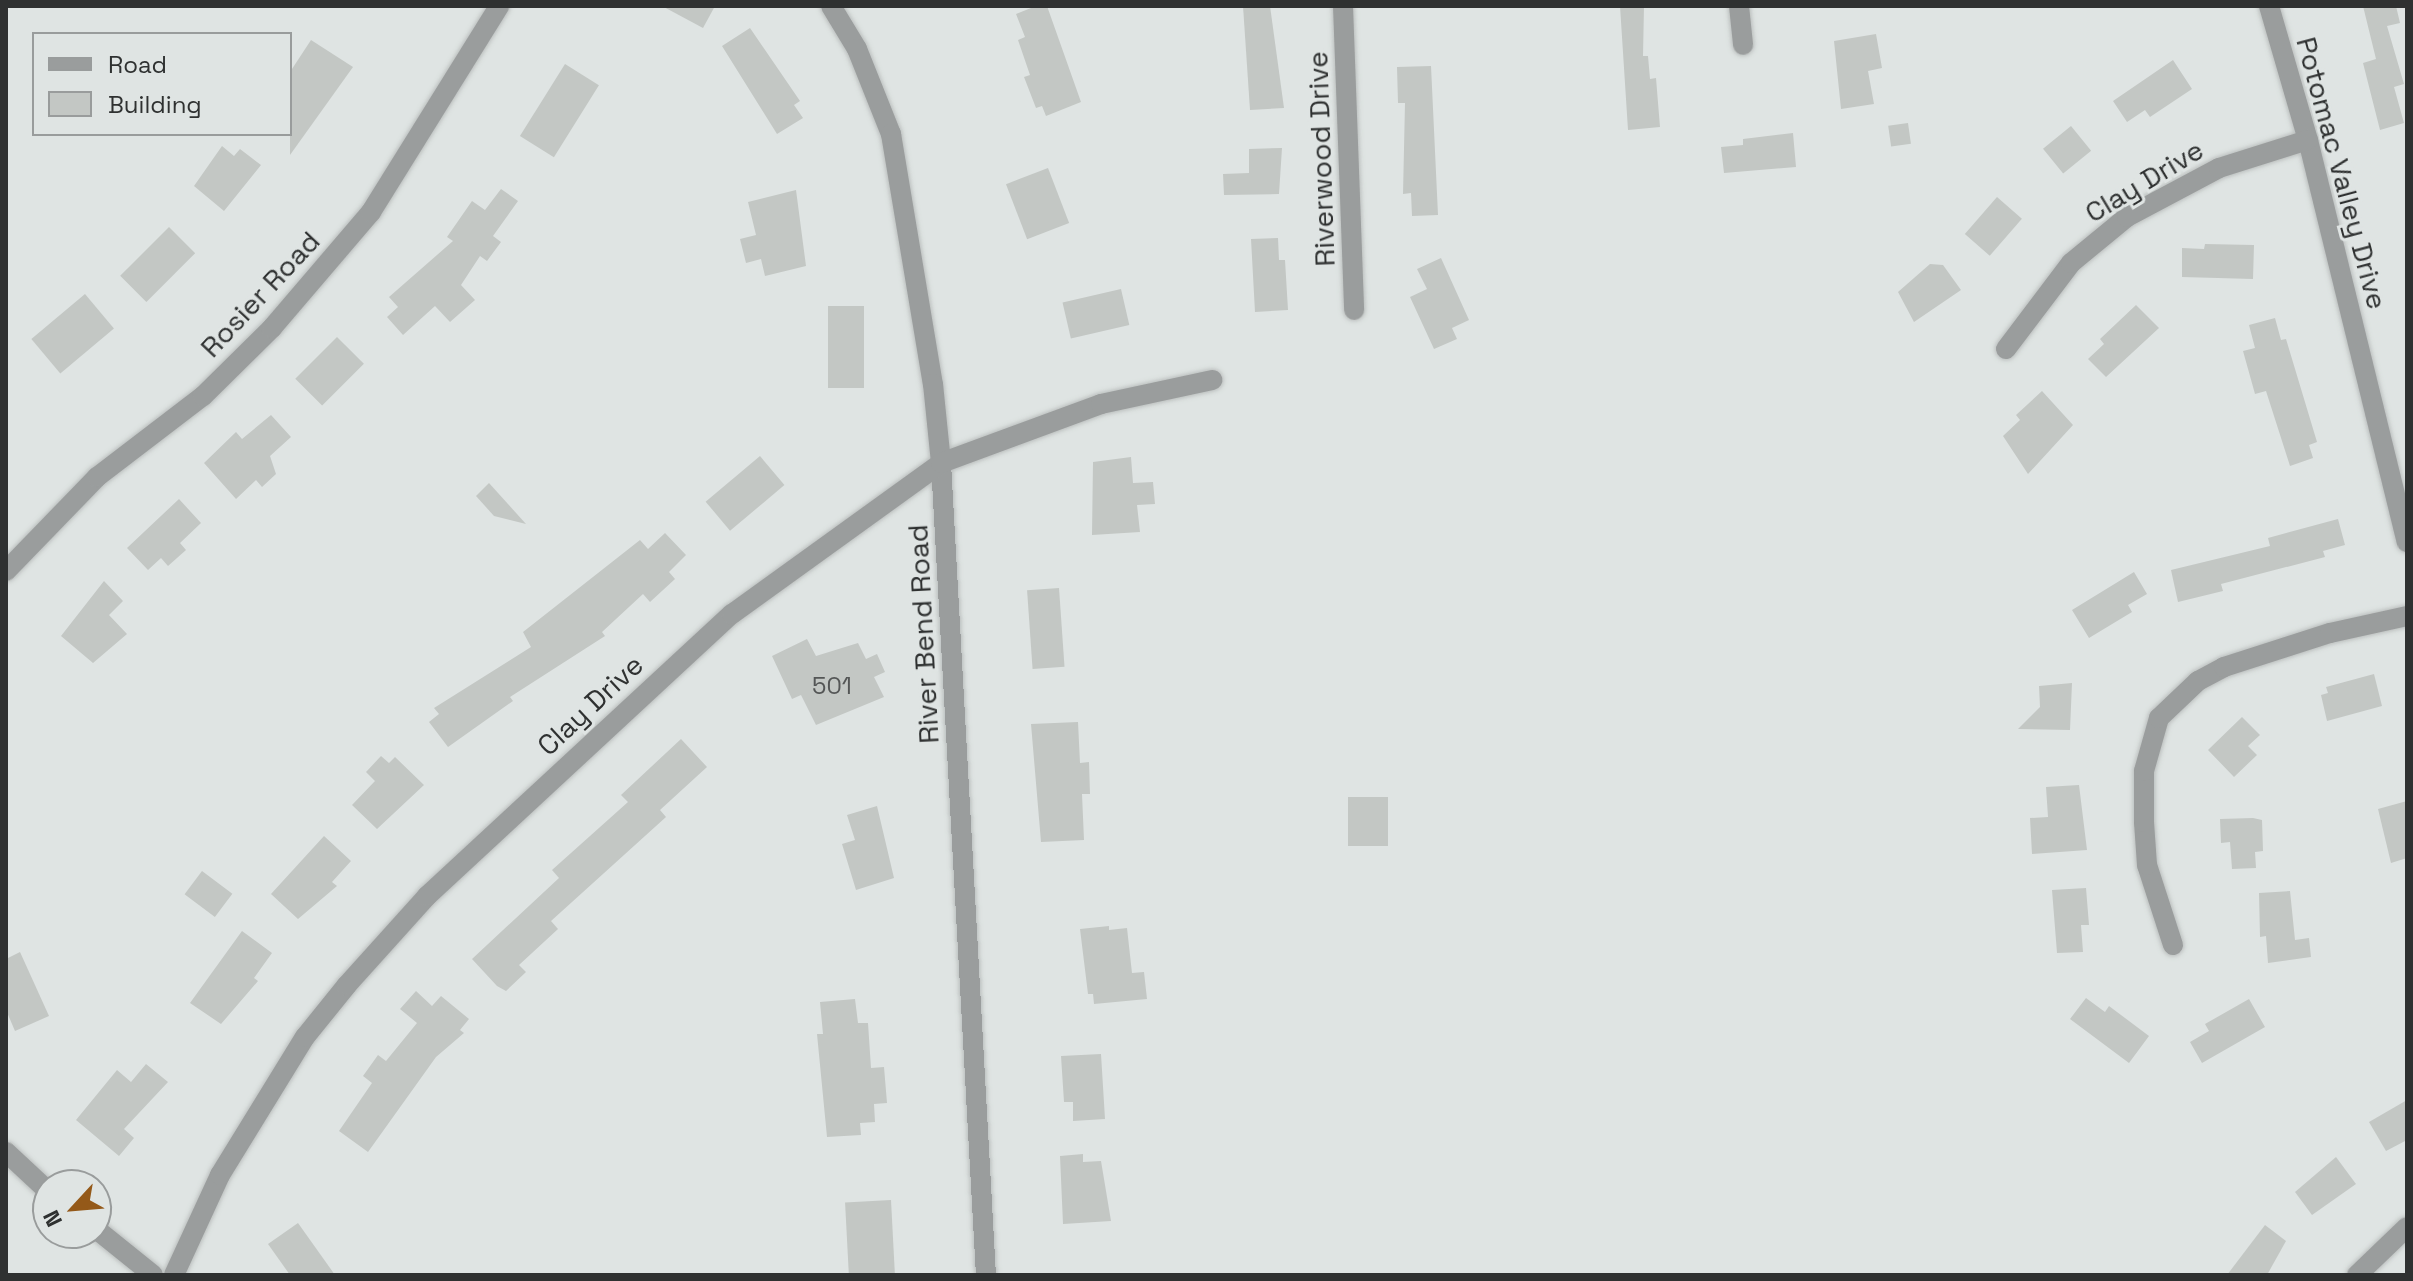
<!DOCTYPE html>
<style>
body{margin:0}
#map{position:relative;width:2413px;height:1281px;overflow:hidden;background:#dfe4e3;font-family:"Space Grotesk",sans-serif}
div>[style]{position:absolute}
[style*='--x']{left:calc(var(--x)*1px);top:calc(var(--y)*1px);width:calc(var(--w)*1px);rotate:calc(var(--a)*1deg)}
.building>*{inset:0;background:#c3c7c4;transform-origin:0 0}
.roads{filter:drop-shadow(0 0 2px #bcc0bf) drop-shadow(0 0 2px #bcc0bf)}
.street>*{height:20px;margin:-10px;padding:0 10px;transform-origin:10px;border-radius:10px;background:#9a9d9d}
span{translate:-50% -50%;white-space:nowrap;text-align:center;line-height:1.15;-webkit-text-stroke:6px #dfe4e3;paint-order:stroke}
.number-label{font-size:24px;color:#545656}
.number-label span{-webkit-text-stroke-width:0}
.street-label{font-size:28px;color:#2f3131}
.frame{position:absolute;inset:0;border:8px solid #2f3131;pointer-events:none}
.legend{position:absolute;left:32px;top:32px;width:260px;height:104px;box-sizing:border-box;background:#dfe4e3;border:2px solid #999c9c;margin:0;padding:10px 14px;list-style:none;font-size:24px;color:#2f3131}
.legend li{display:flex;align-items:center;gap:16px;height:40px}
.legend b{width:40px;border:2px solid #999c9c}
.north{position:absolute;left:32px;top:1169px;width:80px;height:80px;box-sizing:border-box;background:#dfe4e3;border:2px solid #999c9c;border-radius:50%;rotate:244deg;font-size:22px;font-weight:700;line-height:32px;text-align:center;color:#2f3131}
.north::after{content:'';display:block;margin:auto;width:28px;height:36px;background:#945919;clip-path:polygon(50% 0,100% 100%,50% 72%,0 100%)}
</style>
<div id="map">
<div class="building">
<div style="clip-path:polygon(662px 6px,715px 6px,703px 28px)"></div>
<div style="clip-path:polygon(1036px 6px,1047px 6px,1081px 102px,1046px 116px,1042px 106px,1036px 108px,1024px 77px,1030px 75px,1018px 40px,1025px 37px,1016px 14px)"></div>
<div style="clip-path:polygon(1243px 6px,1270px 6px,1284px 108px,1250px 110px)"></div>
<div style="clip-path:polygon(1620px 6px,1644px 6px,1643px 56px,1648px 56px,1650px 79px,1656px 78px,1660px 127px,1628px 130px)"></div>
<div style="clip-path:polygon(2363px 6px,2396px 6px,2400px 23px,2387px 26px,2404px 84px,2394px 87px,2404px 123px,2380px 130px,2363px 63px,2376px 59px)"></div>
<div style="clip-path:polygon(750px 28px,800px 101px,794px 105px,803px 118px,777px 134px,722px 46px)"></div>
<div style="clip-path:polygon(1876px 34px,1882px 68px,1868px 71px,1874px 104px,1841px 109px,1834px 41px)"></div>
<div style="clip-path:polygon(311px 40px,353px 67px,290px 155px,290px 72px)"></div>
<div style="clip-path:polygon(2173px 60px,2192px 89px,2150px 117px,2145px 110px,2127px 122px,2113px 101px)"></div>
<div style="left:565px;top:64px;width:40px;height:85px;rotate:32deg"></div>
<div style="clip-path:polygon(1431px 66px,1438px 215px,1412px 216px,1411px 193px,1403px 194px,1405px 103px,1398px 103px,1397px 67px)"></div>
<div style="left:1908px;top:123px;width:21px;height:20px;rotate:82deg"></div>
<div style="left:2071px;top:126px;width:32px;height:36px;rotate:51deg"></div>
<div style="clip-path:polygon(1793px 133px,1796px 167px,1724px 173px,1721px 147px,1743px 145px,1743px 139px)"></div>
<div style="clip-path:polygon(222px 146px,234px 156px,240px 149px,261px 165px,224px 211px,194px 186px)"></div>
<div style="clip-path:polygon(1282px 148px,1279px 194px,1224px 195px,1223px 174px,1249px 173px,1249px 149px)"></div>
<div style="left:1048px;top:168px;width:59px;height:45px;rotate:69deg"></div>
<div style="clip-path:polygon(501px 189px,518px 201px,493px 236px,501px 242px,487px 261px,480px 256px,461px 285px,475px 300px,450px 322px,435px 306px,403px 335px,387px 317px,398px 307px,389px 297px,453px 241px,447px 237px,472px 201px,485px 210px)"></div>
<div style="clip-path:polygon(796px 190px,806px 266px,765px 276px,761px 259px,746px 263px,740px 239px,756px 235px,748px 202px)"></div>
<div style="left:1997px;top:197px;width:33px;height:49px;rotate:41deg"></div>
<div style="left:169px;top:227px;width:37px;height:69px;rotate:45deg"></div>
<div style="clip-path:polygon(1278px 238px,1279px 260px,1285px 260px,1288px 310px,1255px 312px,1251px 239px)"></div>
<div style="clip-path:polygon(2205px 244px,2254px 245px,2253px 279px,2182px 277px,2182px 248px,2204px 249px)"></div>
<div style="clip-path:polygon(1441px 258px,1469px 320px,1452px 328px,1457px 339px,1434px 349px,1410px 297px,1427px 289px,1417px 269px)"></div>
<div style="clip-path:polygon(1930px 264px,1943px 265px,1961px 290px,1914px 322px,1898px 292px)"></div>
<div style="left:1121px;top:289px;width:37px;height:60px;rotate:77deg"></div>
<div style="left:85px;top:294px;width:45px;height:70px;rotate:50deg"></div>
<div style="clip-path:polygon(2136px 305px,2159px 328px,2106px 377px,2088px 359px,2104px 344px,2100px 339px)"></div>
<div style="left:828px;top:306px;width:36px;height:82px"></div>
<div style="clip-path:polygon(2275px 318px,2281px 340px,2286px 339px,2317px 442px,2309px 445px,2313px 458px,2290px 466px,2266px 391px,2255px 394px,2243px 351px,2255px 348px,2249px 325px)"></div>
<div style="left:337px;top:337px;width:38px;height:59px;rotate:45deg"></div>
<div style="clip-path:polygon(2042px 391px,2073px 425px,2028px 474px,2003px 436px,2020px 420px,2016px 415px)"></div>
<div style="clip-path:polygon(271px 415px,291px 437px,270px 456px,276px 474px,262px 487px,256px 480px,236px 499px,204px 463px,236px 432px,242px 439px)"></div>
<div style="left:760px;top:456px;width:38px;height:71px;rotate:50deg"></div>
<div style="clip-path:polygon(1131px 457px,1133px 483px,1153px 482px,1155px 504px,1137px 505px,1140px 532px,1092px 535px,1093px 462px)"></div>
<div style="clip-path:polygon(489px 483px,526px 524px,494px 516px,476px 496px)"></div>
<div style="clip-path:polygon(179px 499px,201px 523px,180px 543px,186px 550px,168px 566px,161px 558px,148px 570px,127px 548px)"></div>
<div style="clip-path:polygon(2338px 519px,2345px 545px,2323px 551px,2325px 557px,2221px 584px,2223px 591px,2178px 602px,2171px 570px,2270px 546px,2268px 538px)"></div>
<div style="clip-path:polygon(665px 533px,686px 555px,669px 572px,675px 579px,650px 602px,643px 594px,602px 632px,605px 636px,510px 697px,513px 701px,448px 747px,429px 722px,439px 714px,434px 708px,531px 647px,523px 632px,640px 540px,648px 549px)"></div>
<div style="clip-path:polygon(2134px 572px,2147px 594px,2128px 605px,2132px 612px,2089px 638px,2072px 610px)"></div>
<div style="clip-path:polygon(104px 581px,123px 601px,109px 615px,127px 634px,93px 663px,61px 636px)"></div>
<div style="left:1059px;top:588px;width:79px;height:32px;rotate:86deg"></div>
<div style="clip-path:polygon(807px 639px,816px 656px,858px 643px,866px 659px,877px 654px,885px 672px,874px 677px,884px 697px,816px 725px,801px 695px,792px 699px,772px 656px)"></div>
<div style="clip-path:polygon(2374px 674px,2382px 706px,2327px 721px,2321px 695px,2328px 693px,2326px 687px)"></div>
<div style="clip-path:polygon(2072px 683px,2070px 730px,2018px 729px,2040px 707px,2039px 686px)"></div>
<div style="clip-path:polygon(2242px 717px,2260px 735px,2248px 746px,2257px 755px,2234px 777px,2208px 750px)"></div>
<div style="clip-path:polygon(1078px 722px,1080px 763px,1089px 762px,1090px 794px,1082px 794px,1084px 840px,1041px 842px,1031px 724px)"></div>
<div style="clip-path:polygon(681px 739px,707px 767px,660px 810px,666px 817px,551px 921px,558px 929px,519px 965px,526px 972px,506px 991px,497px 986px,472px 959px,559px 878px,552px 870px,628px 802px,621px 795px)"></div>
<div style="clip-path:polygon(381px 756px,389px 763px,395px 757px,424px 785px,377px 829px,352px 805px,375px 781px,366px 772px)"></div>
<div style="clip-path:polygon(2079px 785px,2087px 850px,2032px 854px,2030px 818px,2048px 817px,2046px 787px)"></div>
<div style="left:1348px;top:797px;width:40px;height:49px"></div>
<div style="clip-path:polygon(2407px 801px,2407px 858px,2391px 863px,2378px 809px)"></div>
<div style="clip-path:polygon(877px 806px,894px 878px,856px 890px,842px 844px,855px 840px,847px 815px)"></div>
<div style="clip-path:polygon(2253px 818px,2262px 820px,2263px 851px,2255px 852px,2256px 868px,2232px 869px,2230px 842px,2221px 843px,2220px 819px)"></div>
<div style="clip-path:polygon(324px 836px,351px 861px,332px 882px,337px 886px,298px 919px,271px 894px)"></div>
<div style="left:202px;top:871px;width:38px;height:29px;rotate:37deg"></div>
<div style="clip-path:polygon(2086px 888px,2089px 925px,2081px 925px,2083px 952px,2057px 953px,2052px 890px)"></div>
<div style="clip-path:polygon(2290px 891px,2295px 940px,2309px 938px,2311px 957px,2268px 963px,2266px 936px,2260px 937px,2259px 893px)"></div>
<div style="clip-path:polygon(1109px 926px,1109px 930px,1127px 928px,1132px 973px,1144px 972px,1147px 999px,1094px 1004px,1093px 994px,1088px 994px,1080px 929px)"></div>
<div style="clip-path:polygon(242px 931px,272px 953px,254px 978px,258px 981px,221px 1024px,190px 1003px)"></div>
<div style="clip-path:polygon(20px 952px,49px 1016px,15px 1031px,6px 1010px,6px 959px)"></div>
<div style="clip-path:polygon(416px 991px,432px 1006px,441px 996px,469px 1019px,460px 1030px,464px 1033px,436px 1057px,368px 1152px,339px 1131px,372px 1083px,363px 1076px,378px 1055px,386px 1061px,417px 1023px,400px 1009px)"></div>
<div style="clip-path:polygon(2086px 998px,2105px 1012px,2109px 1006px,2149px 1036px,2129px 1063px,2070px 1019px)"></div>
<div style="clip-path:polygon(855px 999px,858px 1023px,868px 1023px,871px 1068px,884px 1067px,887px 1103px,874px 1104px,875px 1122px,860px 1123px,861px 1135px,827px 1137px,817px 1034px,823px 1034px,820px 1002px)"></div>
<div style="clip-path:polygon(2249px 999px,2265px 1027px,2202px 1063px,2190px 1042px,2209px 1031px,2205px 1024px)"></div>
<div style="clip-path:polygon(1101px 1054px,1105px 1119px,1073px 1121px,1073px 1102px,1064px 1102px,1061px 1056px)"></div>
<div style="clip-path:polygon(146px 1064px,168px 1082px,124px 1129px,134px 1138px,119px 1156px,76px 1120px,117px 1070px,131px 1082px)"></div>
<div style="clip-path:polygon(2407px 1100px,2407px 1140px,2386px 1151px,2369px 1122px)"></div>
<div style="clip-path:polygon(1083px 1154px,1083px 1162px,1101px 1161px,1111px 1221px,1063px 1224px,1060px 1156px)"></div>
<div style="clip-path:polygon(2336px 1157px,2356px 1184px,2312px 1215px,2295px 1192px)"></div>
<div style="left:891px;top:1200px;width:75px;height:46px;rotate:87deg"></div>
<div style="clip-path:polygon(298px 1223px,335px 1275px,290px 1275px,268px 1244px)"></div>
<div style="clip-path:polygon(2265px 1225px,2286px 1241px,2267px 1275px,2227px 1275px)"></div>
</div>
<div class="roads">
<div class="street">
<div style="--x:831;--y:6;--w:50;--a:58.8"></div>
<div style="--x:857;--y:49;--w:92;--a:68.2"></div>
<div style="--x:891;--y:134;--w:254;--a:80.5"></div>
<div style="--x:933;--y:384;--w:79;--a:84.2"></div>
<div style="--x:941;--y:463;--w:813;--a:86.83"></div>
<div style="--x:1343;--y:6;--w:304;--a:87.9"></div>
<div style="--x:1739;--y:6;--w:39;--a:84"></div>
<div style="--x:2269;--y:6;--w:140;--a:73.8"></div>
<div style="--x:2308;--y:140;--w:414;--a:76.2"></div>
<div style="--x:2006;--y:349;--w:108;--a:-52.9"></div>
<div style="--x:2071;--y:263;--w:72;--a:-39.4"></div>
<div style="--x:2127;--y:217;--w:104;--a:-28"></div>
<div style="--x:2219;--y:168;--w:93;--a:-17.5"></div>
<div style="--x:6;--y:571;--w:131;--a:-45.9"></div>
<div style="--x:97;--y:477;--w:133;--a:-37.4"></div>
<div style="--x:203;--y:396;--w:97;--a:-44.6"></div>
<div style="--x:272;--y:328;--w:153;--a:-49.5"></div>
<div style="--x:371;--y:212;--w:243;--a:-58.1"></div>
<div style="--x:2173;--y:945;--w:84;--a:-108"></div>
<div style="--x:2147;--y:865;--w:43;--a:-94"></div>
<div style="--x:2144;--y:822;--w:51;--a:-90"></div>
<div style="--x:2144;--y:771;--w:55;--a:-74.2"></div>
<div style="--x:2159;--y:718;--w:54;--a:-43.5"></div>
<div style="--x:2198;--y:681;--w:30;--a:-28"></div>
<div style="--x:2224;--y:667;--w:111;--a:-17.8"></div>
<div style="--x:2330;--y:633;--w:79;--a:-12.4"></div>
<div style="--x:6;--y:1152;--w:57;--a:42.9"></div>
<div style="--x:96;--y:1229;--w:73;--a:38.9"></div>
<div style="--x:174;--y:1275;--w:110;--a:-65.3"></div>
<div style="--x:220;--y:1175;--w:162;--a:-58.4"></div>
<div style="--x:305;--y:1037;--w:67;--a:-51.1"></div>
<div style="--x:347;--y:985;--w:120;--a:-48"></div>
<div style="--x:427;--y:896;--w:415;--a:-42.8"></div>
<div style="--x:732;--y:614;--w:258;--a:-35.8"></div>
<div style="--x:941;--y:463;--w:171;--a:-20.2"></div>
<div style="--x:1101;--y:404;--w:114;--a:-12.2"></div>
<div style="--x:2357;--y:1275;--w:69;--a:-43.8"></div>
</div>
</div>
<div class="number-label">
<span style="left:832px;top:686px">501</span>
</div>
<div class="street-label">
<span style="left:1321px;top:159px;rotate:-92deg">Riverwood Drive</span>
<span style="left:2342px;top:173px;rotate:75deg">Potomac Valley Drive</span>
<span style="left:2144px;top:181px;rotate:-31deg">Clay Drive</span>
<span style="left:260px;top:294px;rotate:-47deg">Rosier Road</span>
<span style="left:923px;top:634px;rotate:-93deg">River Bend Road</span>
<span style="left:590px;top:705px;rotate:-43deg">Clay Drive</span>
</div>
<div class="frame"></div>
<ul class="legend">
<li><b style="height:10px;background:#9a9d9d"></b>Road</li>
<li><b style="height:22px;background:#c3c7c4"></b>Building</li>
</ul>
<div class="north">N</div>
</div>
